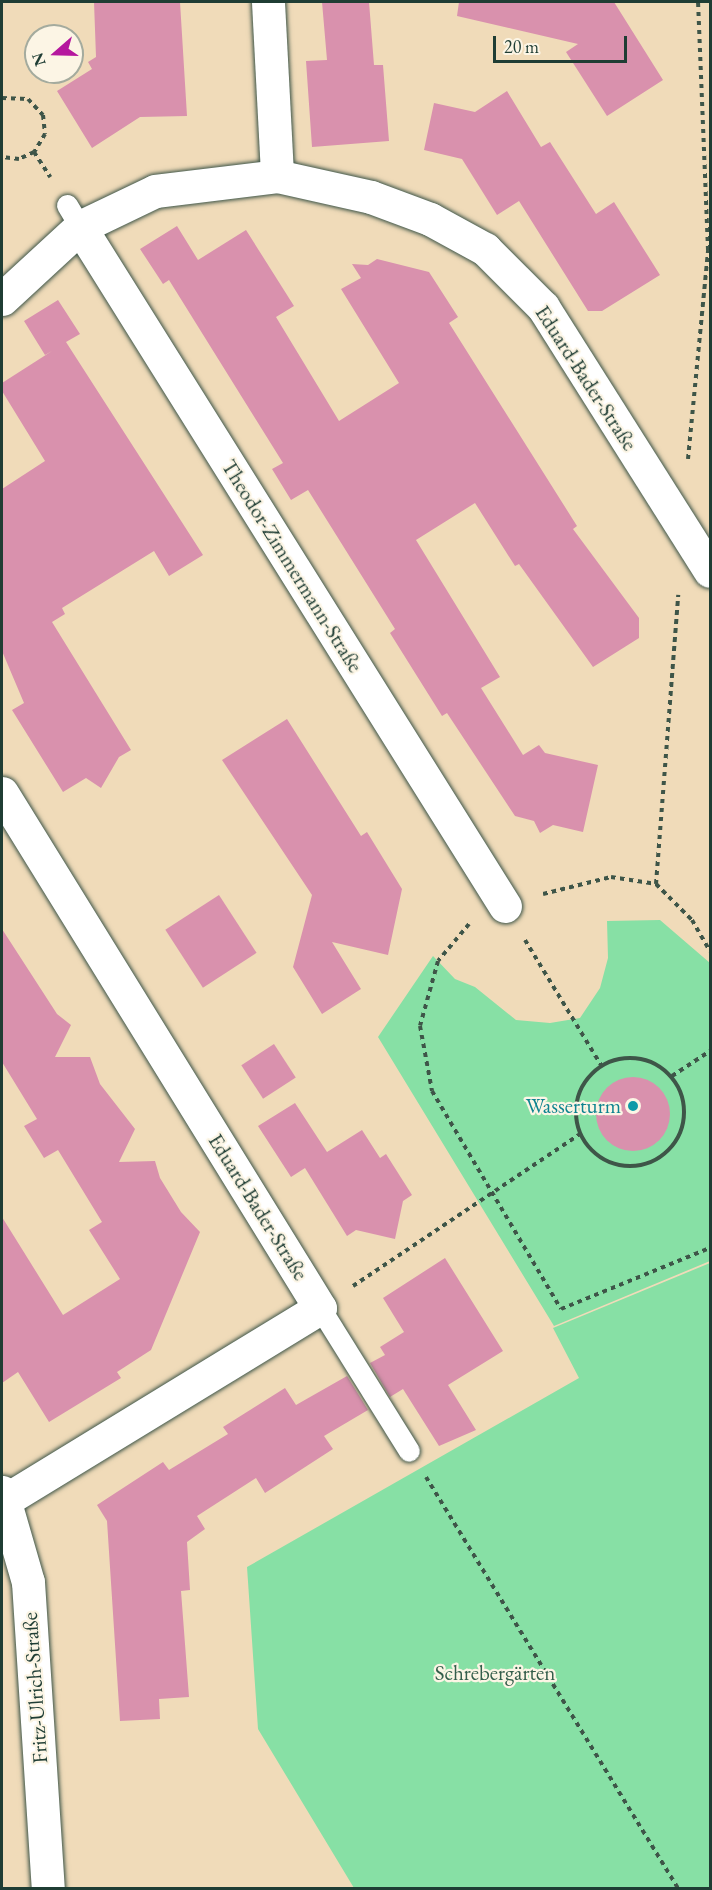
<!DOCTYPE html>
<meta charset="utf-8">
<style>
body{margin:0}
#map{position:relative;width:712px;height:1890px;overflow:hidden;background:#f0dbb9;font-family:"EB Garamond",serif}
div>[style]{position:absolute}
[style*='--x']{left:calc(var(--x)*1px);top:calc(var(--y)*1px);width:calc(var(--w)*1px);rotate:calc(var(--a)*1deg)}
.green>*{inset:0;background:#87e0a5}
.building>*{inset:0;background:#d991ad;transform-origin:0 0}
.round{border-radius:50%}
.path>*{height:4px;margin-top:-2px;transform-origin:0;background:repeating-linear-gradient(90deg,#3e5548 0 4.5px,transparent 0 9px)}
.path>.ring{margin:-2px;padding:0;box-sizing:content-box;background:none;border:4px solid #3e5548;border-radius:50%}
.roads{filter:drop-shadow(0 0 2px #3e5548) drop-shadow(0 0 2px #3e5548)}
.service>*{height:21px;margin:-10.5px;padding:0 10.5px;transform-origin:10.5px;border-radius:10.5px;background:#fff}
.minor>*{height:33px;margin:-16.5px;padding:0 16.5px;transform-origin:16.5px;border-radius:16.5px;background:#fff}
.dots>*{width:16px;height:16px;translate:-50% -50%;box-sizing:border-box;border:3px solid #fcf5e5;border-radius:50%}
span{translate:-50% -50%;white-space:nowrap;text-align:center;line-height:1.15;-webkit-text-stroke:4.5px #fcf5e5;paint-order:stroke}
.street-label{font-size:21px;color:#1f3d34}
.culture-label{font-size:21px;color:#0d838f}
.right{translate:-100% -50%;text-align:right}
.park-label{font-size:21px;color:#345e4b}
.frame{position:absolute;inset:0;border:3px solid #1f3d34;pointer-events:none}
.north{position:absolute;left:24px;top:24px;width:60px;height:60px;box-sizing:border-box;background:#fcf5e5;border:2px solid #a4ab9e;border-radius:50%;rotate:250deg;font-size:16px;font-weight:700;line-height:24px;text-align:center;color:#1f3d34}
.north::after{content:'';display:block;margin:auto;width:21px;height:27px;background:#b5179e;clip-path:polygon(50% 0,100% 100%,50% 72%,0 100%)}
.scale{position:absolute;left:493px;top:36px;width:134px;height:27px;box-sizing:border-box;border:3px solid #1f3d34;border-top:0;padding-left:8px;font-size:18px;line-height:21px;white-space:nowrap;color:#1f3d34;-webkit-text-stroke:4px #fcf5e5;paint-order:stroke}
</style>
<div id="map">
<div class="green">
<div style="clip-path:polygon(660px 920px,710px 963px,710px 1261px,554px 1326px,378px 1037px,433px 956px,455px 979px,475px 987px,516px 1020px,550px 1023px,580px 1018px,600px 988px,608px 958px,607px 921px)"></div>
<div style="clip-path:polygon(710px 1263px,710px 1888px,354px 1888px,258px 1729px,247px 1567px,579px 1378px,553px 1328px)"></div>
</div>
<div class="building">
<div style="clip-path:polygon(94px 2px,180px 2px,187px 116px,140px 117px,92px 148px,57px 91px,92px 69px,88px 62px,96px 57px)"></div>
<div style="clip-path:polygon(322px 2px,369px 2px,374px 65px,383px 65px,389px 141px,312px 147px,306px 61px,327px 60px)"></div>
<div style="clip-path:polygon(459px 2px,614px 2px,663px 80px,607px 116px,566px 52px,578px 44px,457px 16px)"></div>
<div style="clip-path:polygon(507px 91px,541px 147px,550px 142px,596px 214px,614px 202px,660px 275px,602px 311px,588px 311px,519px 201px,497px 215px,462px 159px,424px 150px,434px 103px,475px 112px)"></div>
<div style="clip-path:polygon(177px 226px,198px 260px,246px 230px,294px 306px,276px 317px,339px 421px,399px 383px,341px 289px,361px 278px,352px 264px,368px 265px,377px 259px,429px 272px,458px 317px,449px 323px,577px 526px,573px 529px,639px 618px,639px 638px,593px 667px,519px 564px,515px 566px,475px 503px,416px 540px,500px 677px,481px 688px,523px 755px,539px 745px,545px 753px,598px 765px,583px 832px,553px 825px,540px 833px,534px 821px,515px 816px,447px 713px,442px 716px,390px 633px,395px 629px,308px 490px,291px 500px,272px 469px,283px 463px,169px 280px,163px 284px,140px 249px)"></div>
<div style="clip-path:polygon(58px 300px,80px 334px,66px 342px,203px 555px,169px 576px,154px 551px,62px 608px,65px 614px,52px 622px,131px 750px,119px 757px,101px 788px,86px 778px,63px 792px,12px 710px,24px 703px,2px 651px,2px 489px,45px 461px,2px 391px,2px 383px,52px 351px,45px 355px,24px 321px)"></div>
<div style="clip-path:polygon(287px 719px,361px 836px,367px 832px,402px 889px,388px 955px,332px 942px,361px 989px,322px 1014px,293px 967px,312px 895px,222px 760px)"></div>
<div style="left:219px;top:895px;width:69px;height:64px;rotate:57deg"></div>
<div style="clip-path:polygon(2px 929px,57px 1014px,71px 1025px,55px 1057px,90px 1057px,100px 1084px,135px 1129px,119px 1162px,155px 1161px,160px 1178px,181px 1212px,200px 1232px,151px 1350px,117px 1372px,121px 1378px,49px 1422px,18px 1372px,2px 1383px,2px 1217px,63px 1315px,120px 1279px,89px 1230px,102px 1222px,58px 1150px,44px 1158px,24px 1126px,37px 1119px,2px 1062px)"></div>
<div style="left:274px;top:1044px;width:40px;height:39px;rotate:57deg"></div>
<div class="round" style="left:596px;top:1077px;width:74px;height:74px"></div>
<div style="clip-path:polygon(295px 1103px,327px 1152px,362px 1130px,380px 1158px,386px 1154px,412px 1195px,403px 1201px,395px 1239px,356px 1230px,347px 1236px,305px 1168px,291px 1177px,258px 1126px)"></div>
<div style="clip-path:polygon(445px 1258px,503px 1351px,448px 1385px,476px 1430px,439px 1446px,403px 1389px,390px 1397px,370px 1363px,385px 1355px,380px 1347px,404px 1332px,383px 1298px)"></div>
<div style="clip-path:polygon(347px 1376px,368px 1410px,324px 1436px,333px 1449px,265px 1493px,256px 1478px,197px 1516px,205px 1529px,187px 1542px,190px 1590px,181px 1591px,189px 1697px,159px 1699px,160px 1719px,120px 1721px,107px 1521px,97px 1505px,163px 1462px,169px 1470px,228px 1434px,223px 1427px,285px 1388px,296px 1405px)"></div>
</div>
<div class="path">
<div style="--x:2;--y:98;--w:26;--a:2"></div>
<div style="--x:28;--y:99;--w:22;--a:47"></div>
<div style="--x:43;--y:115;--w:19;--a:84"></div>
<div style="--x:45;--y:134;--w:21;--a:121"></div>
<div style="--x:34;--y:152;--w:17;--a:155"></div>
<div style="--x:19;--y:159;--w:17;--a:-173"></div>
<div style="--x:34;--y:152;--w:30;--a:57"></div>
<div style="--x:688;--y:459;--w:210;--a:-84.5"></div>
<div style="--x:708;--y:250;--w:248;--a:-92.3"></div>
<div style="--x:656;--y:884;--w:290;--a:-85.6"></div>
<div style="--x:543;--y:894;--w:70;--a:-14"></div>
<div style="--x:611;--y:877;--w:46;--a:8.8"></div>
<div style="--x:656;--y:884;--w:51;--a:45"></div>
<div style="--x:692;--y:920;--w:36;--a:60"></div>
<div style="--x:469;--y:924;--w:48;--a:130"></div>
<div style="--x:438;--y:961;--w:67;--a:105.5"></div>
<div style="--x:420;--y:1026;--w:66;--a:79.5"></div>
<div style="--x:432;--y:1091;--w:253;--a:59.4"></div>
<div style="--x:561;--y:1309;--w:161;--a:-22.3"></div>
<div style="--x:525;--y:940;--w:146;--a:58.7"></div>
<div class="ring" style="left:576px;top:1058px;width:104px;height:104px"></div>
<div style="--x:672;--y:1076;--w:45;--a:-33.3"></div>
<div style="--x:353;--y:1286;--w:273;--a:-33.8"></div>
<div style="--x:426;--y:1477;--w:482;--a:58.5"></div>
</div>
<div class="roads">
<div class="service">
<div style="--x:67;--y:205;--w:26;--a:59"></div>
<div style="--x:320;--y:1308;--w:168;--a:58.1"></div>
</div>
<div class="minor">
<div style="--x:268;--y:2;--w:174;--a:87"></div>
<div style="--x:80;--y:227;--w:801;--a:57.96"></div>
<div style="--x:2;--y:299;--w:106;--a:-42.7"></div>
<div style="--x:80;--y:227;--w:83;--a:-25.6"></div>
<div style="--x:155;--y:191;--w:123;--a:-7"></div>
<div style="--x:277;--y:176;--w:96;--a:12.6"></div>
<div style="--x:371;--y:197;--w:63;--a:20.4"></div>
<div style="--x:430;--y:219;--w:63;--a:28.6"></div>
<div style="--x:485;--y:249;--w:82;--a:45"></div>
<div style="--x:543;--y:307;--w:312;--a:57.7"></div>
<div style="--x:2;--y:793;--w:605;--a:58.31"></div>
<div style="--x:320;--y:1308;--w:368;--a:148.6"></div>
<div style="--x:2;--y:1492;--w:94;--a:73.9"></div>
<div style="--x:28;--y:1582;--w:307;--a:86.3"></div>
</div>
</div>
<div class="dots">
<div style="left:633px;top:1106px;background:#0f9aa8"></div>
</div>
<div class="street-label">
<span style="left:586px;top:378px;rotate:57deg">Eduard-Bader-Straße</span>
<span style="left:292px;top:566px;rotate:58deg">Theodor-Zimmermann-Straße</span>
<span style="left:258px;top:1207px;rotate:58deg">Eduard-Bader-Straße</span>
<span style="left:35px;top:1688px;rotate:-94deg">Fritz-Ulrich-Straße</span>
</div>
<div class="culture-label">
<span class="right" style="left:621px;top:1106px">Wasserturm</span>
</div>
<div class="park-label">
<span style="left:495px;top:1673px">Schrebergärten</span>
</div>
<div class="frame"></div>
<div class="north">N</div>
<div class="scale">20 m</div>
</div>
